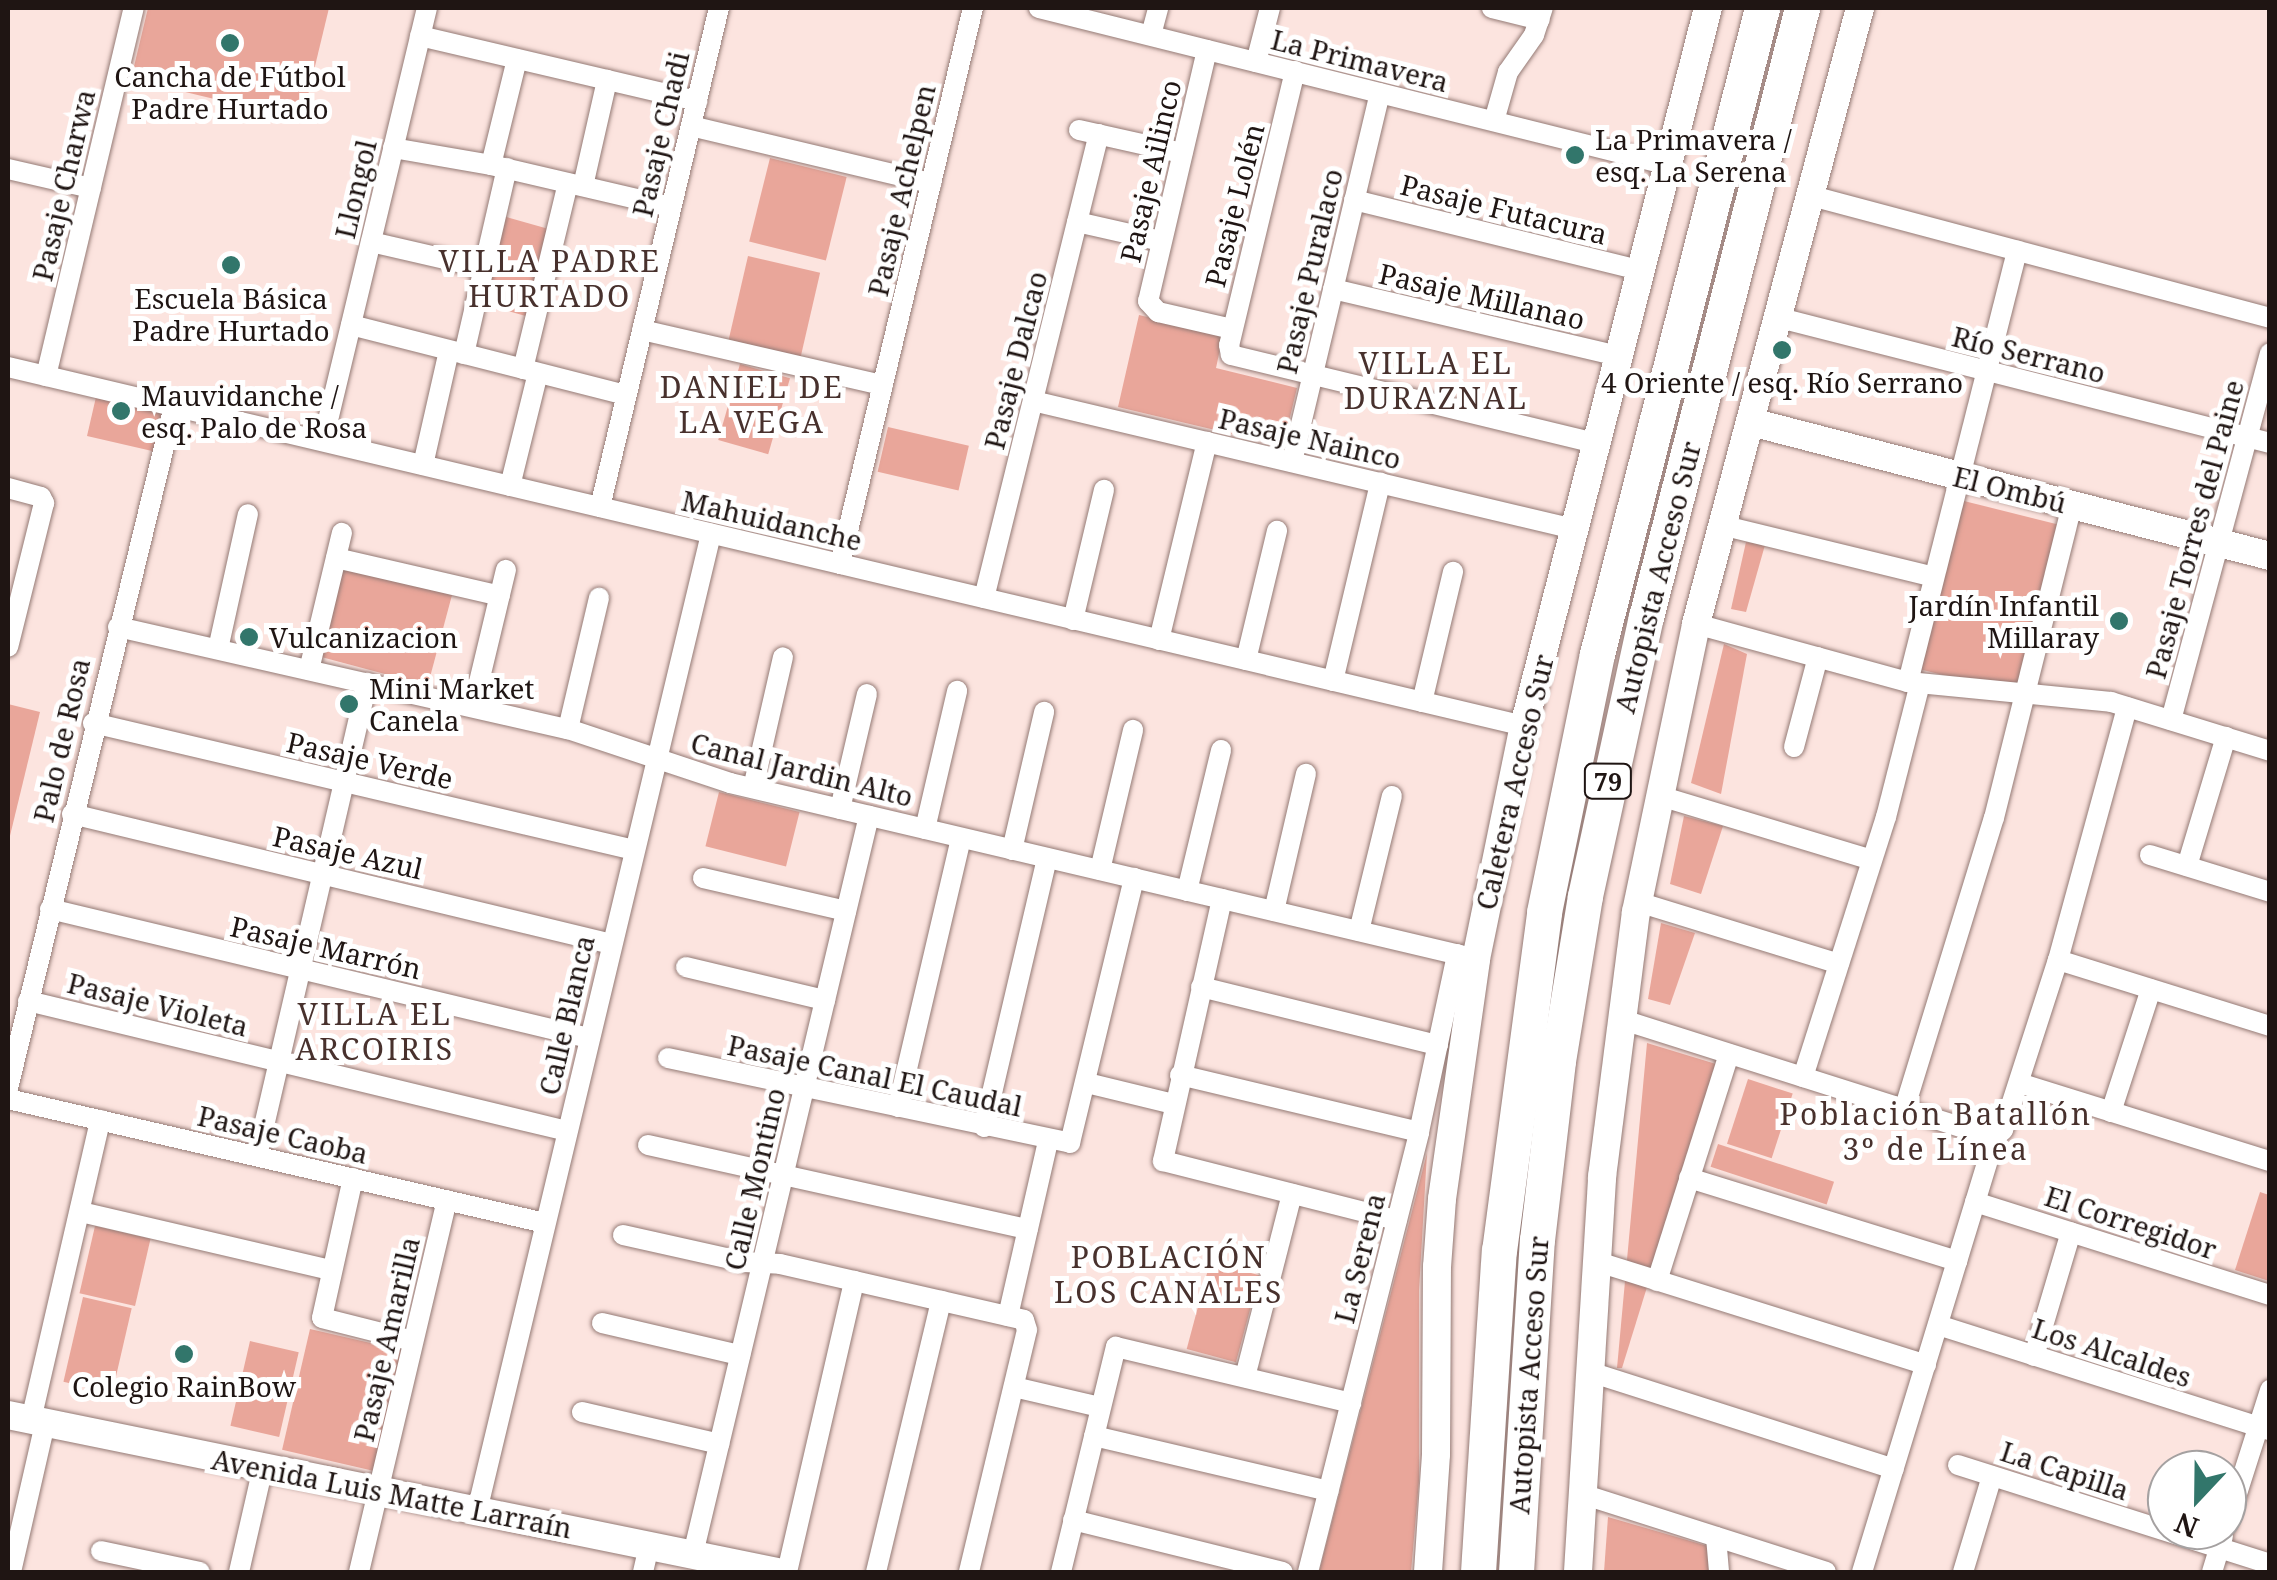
<!DOCTYPE html>
<meta charset="utf-8">
<style>
body{margin:0}
#map{position:relative;width:2277px;height:1580px;overflow:hidden;background:#fce4df;font-family:"Noto Serif",serif}
div>[style]{position:absolute}
[style*='--x']{left:calc(var(--x)*1px);top:calc(var(--y)*1px);width:calc(var(--w)*1px);rotate:calc(var(--a)*1deg)}
.green>*{inset:0;background:#e9a69a;transform-origin:0 0}
.roads{filter:drop-shadow(0 0 2px #947a75) drop-shadow(0 0 2px #947a75)}
.street>*{height:20px;margin:-10px;padding:0 10px;transform-origin:10px;border-radius:10px;background:#fff}
.secondary>*{height:28px;margin:-14px;padding:0 14px;transform-origin:14px;border-radius:14px;background:#fff}
.highway>*{height:35px;margin:-17.5px;padding:0 17.5px;transform-origin:17.5px;border-radius:17.5px;background:#fff}
.dots>*{width:28px;height:28px;translate:-50% -50%;box-sizing:border-box;border:5px solid #fff;border-radius:50%}
span{translate:-50% -50%;white-space:nowrap;text-align:center;line-height:1.15;-webkit-text-stroke:10px #fff;paint-order:stroke}
.shield-label span{padding:2px 8px;background:#fff;border:2px solid;border-radius:8px;-webkit-text-stroke-width:0}
.shield-label{font-size:25px;color:#1f1513;font-weight:700}
.street-label{font-size:28px;color:#1f1513}
.poi-label{font-size:28px;color:#1f1513}
.left{translate:0 -50%;text-align:left}
.right{translate:-100% -50%;text-align:right}
.neighbourhood-label{font-size:30px;color:#48312d;letter-spacing:2.5px}
.frame{position:absolute;inset:0;border:10px solid #1f1513;pointer-events:none}
.north{position:absolute;left:2147px;top:1450px;width:100px;height:100px;box-sizing:border-box;background:#fff;border:2px solid #a5a1a1;border-radius:50%;rotate:202deg;font-size:28px;font-weight:700;line-height:40px;text-align:center;color:#1f1513}
.north::after{content:'';display:block;margin:auto;width:35px;height:45px;background:#32766b;clip-path:polygon(50% 0,100% 100%,50% 72%,0 100%)}
</style>
<div id="map">
<div class="green">
<div style="clip-path:polygon(148px 8px,329px 8px,302px 120px,131px 79px)"></div>
<div style="left:770px;top:158px;width:79px;height:86px;rotate:14deg"></div>
<div style="left:503px;top:216px;width:53px;height:90px;rotate:16deg"></div>
<div style="left:748px;top:256px;width:74px;height:86px;rotate:13deg"></div>
<div style="clip-path:polygon(1139px 315px,1223px 335px,1216px 368px,1297px 388px,1283px 446px,1118px 407px)"></div>
<div style="left:740px;top:364px;width:52px;height:79px;rotate:16deg"></div>
<div style="left:96px;top:397px;width:69px;height:40px;rotate:13deg"></div>
<div style="left:888px;top:427px;width:83px;height:46px;rotate:13deg"></div>
<div style="left:1960px;top:500px;width:102px;height:174px;rotate:14deg"></div>
<div style="clip-path:polygon(1746px 542px,1765px 545px,1746px 612px,1731px 609px)"></div>
<div style="left:341px;top:565px;width:115px;height:94px;rotate:15deg"></div>
<div style="clip-path:polygon(1724px 644px,1747px 654px,1721px 794px,1691px 783px)"></div>
<div style="clip-path:polygon(8px 704px,40px 712px,8px 844px)"></div>
<div style="left:719px;top:792px;width:83px;height:56px;rotate:14deg"></div>
<div style="clip-path:polygon(1684px 816px,1723px 826px,1701px 894px,1670px 884px)"></div>
<div style="clip-path:polygon(1661px 923px,1695px 933px,1670px 1005px,1648px 999px)"></div>
<div style="clip-path:polygon(1647px 1043px,1716px 1064px,1622px 1368px,1617px 1368px)"></div>
<div style="left:1748px;top:1079px;width:47px;height:68px;rotate:18deg"></div>
<div style="left:1718px;top:1144px;width:122px;height:24px;rotate:18deg"></div>
<div style="clip-path:polygon(1427px 1153px,1419px 1291px,1419px 1481px,1411px 1572px,1319px 1572px)"></div>
<div style="clip-path:polygon(2260px 1192px,2269px 1195px,2269px 1281px,2235px 1270px)"></div>
<div style="left:95px;top:1226px;width:57px;height:69px;rotate:13deg"></div>
<div style="left:1210px;top:1262px;width:51px;height:90px;rotate:15deg"></div>
<div style="left:83px;top:1297px;width:50px;height:87px;rotate:13deg"></div>
<div style="left:310px;top:1329px;width:101px;height:124px;rotate:13deg"></div>
<div style="left:250px;top:1341px;width:50px;height:87px;rotate:13deg"></div>
<div style="clip-path:polygon(1608px 1517px,1711px 1547px,1714px 1572px,1604px 1572px)"></div>
</div>
<div class="roads">
<div class="street">
<div style="--x:1039;--y:8;--w:648;--a:14.01"></div>
<div style="--x:1492;--y:8;--w:49;--a:14"></div>
<div style="--x:1151;--y:35;--w:28;--a:-75"></div>
<div style="--x:420;--y:36;--w:285;--a:13.2"></div>
<div style="--x:1207;--y:50;--w:258;--a:103.2"></div>
<div style="--x:1148;--y:301;--w:15;--a:48"></div>
<div style="--x:1158;--y:312;--w:76;--a:12.9"></div>
<div style="--x:1256;--y:62;--w:56;--a:-75.5"></div>
<div style="--x:1295;--y:71;--w:282;--a:103.5"></div>
<div style="--x:1229;--y:345;--w:10;--a:79"></div>
<div style="--x:1231;--y:355;--w:374;--a:13.6"></div>
<div style="--x:1494;--y:121;--w:51;--a:-74.1"></div>
<div style="--x:1508;--y:72;--w:45;--a:-54.9"></div>
<div style="--x:1534;--y:35;--w:28;--a:-72"></div>
<div style="--x:691;--y:126;--w:247;--a:13.4"></div>
<div style="--x:1079;--y:130;--w:106;--a:12.6"></div>
<div style="--x:393;--y:148;--w:99;--a:9.8"></div>
<div style="--x:491;--y:165;--w:185;--a:13.1"></div>
<div style="--x:491;--y:165;--w:109;--a:-76.2"></div>
<div style="--x:8;--y:169;--w:85;--a:12.9"></div>
<div style="--x:583;--y:186;--w:109;--a:-77.2"></div>
<div style="--x:1808;--y:195;--w:478;--a:14.9"></div>
<div style="--x:1354;--y:200;--w:294;--a:13.8"></div>
<div style="--x:1077;--y:222;--w:86;--a:12.7"></div>
<div style="--x:371;--y:242;--w:116;--a:13"></div>
<div style="--x:1333;--y:289;--w:293;--a:13.2"></div>
<div style="--x:1776;--y:317;--w:510;--a:14.31"></div>
<div style="--x:351;--y:325;--w:284;--a:14.3"></div>
<div style="--x:642;--y:330;--w:247;--a:12.9"></div>
<div style="--x:464;--y:354;--w:191;--a:-77"></div>
<div style="--x:8;--y:367;--w:1558;--a:13.32"></div>
<div style="--x:523;--y:369;--w:191;--a:-76.4"></div>
<div style="--x:46;--y:376;--w:378;--a:-76.6"></div>
<div style="--x:1033;--y:401;--w:556;--a:13.31"></div>
<div style="--x:323;--y:441;--w:445;--a:-76.5"></div>
<div style="--x:1292;--y:462;--w:379;--a:-76.6"></div>
<div style="--x:423;--y:465;--w:117;--a:-77.2"></div>
<div style="--x:510;--y:486;--w:116;--a:-76.1"></div>
<div style="--x:8;--y:488;--w:34;--a:15"></div>
<div style="--x:41;--y:497;--w:7;--a:63"></div>
<div style="--x:44;--y:503;--w:148;--a:104"></div>
<div style="--x:600;--y:507;--w:513;--a:-76.59"></div>
<div style="--x:1725;--y:526;--w:215;--a:13.7"></div>
<div style="--x:336;--y:558;--w:168;--a:13"></div>
<div style="--x:840;--y:564;--w:572;--a:-76.55"></div>
<div style="--x:984;--y:598;--w:478;--a:-76.1"></div>
<div style="--x:1073;--y:620;--w:134;--a:-76.6"></div>
<div style="--x:1696;--y:624;--w:220;--a:15.3"></div>
<div style="--x:1908;--y:682;--w:204;--a:5.6"></div>
<div style="--x:2111;--y:702;--w:166;--a:17.1"></div>
<div style="--x:118;--y:627;--w:461;--a:12.8"></div>
<div style="--x:568;--y:729;--w:171;--a:18.4"></div>
<div style="--x:730;--y:783;--w:766;--a:13.27"></div>
<div style="--x:1159;--y:640;--w:204;--a:-76.4"></div>
<div style="--x:218;--y:649;--w:138;--a:-77.5"></div>
<div style="--x:1246;--y:660;--w:133;--a:-76.5"></div>
<div style="--x:309;--y:670;--w:141;--a:-76.5"></div>
<div style="--x:1333;--y:681;--w:204;--a:-76.6"></div>
<div style="--x:1908;--y:682;--w:445;--a:-75.8"></div>
<div style="--x:1422;--y:702;--w:134;--a:-76.6"></div>
<div style="--x:473;--y:707;--w:141;--a:-76.5"></div>
<div style="--x:2171;--y:720;--w:380;--a:-74.9"></div>
<div style="--x:93;--y:723;--w:556;--a:13.21"></div>
<div style="--x:568;--y:729;--w:135;--a:-76.7"></div>
<div style="--x:1794;--y:747;--w:93;--a:-75.1"></div>
<div style="--x:753;--y:788;--w:134;--a:-77.1"></div>
<div style="--x:1660;--y:796;--w:221;--a:16.8"></div>
<div style="--x:840;--y:809;--w:118;--a:-76.8"></div>
<div style="--x:72;--y:814;--w:555;--a:13.54"></div>
<div style="--x:925;--y:829;--w:142;--a:-76.9"></div>
<div style="--x:1012;--y:850;--w:142;--a:-76.9"></div>
<div style="--x:2150;--y:855;--w:126;--a:17.1"></div>
<div style="--x:2187;--y:866;--w:135;--a:-73.2"></div>
<div style="--x:1100;--y:870;--w:144;--a:-76.7"></div>
<div style="--x:703;--y:878;--w:147;--a:13"></div>
<div style="--x:1187;--y:891;--w:145;--a:-76.4"></div>
<div style="--x:1222;--y:899;--w:269;--a:102.7"></div>
<div style="--x:1163;--y:1161;--w:241;--a:14.2"></div>
<div style="--x:1638;--y:902;--w:210;--a:17.1"></div>
<div style="--x:50;--y:909;--w:554;--a:13.46"></div>
<div style="--x:1274;--y:911;--w:141;--a:-76.9"></div>
<div style="--x:1359;--y:931;--w:139;--a:-76.3"></div>
<div style="--x:2058;--y:960;--w:222;--a:17.3"></div>
<div style="--x:686;--y:967;--w:143;--a:13.4"></div>
<div style="--x:1201;--y:987;--w:244;--a:13.8"></div>
<div style="--x:28;--y:1001;--w:554;--a:13.56"></div>
<div style="--x:1620;--y:1019;--w:377;--a:17.6"></div>
<div style="--x:1979;--y:1133;--w:14;--a:45"></div>
<div style="--x:668;--y:1058;--w:411;--a:11.9"></div>
<div style="--x:1070;--y:1143;--w:273;--a:-76.4"></div>
<div style="--x:1180;--y:1075;--w:246;--a:13.4"></div>
<div style="--x:1803;--y:1077;--w:273;--a:-72.3"></div>
<div style="--x:1886;--y:817;--w:137;--a:-75.7"></div>
<div style="--x:1087;--y:1083;--w:89;--a:13.7"></div>
<div style="--x:2019;--y:1083;--w:263;--a:17.3"></div>
<div style="--x:8;--y:1088;--w:702;--a:-76.32"></div>
<div style="--x:8;--y:1099;--w:551;--a:13"></div>
<div style="--x:898;--y:1107;--w:276;--a:-76.8"></div>
<div style="--x:1904;--y:1110;--w:306;--a:-72.9"></div>
<div style="--x:1994;--y:818;--w:323;--a:-76"></div>
<div style="--x:2111;--y:1112;--w:129;--a:-72"></div>
<div style="--x:984;--y:1127;--w:276;--a:-76.8"></div>
<div style="--x:1989;--y:1143;--w:19;--a:-43"></div>
<div style="--x:2003;--y:1130;--w:179;--a:-72.1"></div>
<div style="--x:2058;--y:960;--w:262;--a:-74.7"></div>
<div style="--x:648;--y:1145;--w:389;--a:12.5"></div>
<div style="--x:257;--y:1156;--w:486;--a:-76.9"></div>
<div style="--x:353;--y:1178;--w:143;--a:102.5"></div>
<div style="--x:322;--y:1318;--w:94;--a:14.2"></div>
<div style="--x:1689;--y:1178;--w:281;--a:17.2"></div>
<div style="--x:1975;--y:1202;--w:309;--a:17.5"></div>
<div style="--x:81;--y:1212;--w:257;--a:13.1"></div>
<div style="--x:623;--y:1235;--w:124;--a:12.6"></div>
<div style="--x:744;--y:1262;--w:36;--a:3"></div>
<div style="--x:780;--y:1264;--w:250;--a:12.9"></div>
<div style="--x:1024;--y:1320;--w:10;--a:73"></div>
<div style="--x:1027;--y:1330;--w:249;--a:103.5"></div>
<div style="--x:1595;--y:1261;--w:347;--a:17.4"></div>
<div style="--x:1657;--y:1281;--w:238;--a:-72.4"></div>
<div style="--x:1008;--y:1316;--w:180;--a:-77.1"></div>
<div style="--x:602;--y:1323;--w:142;--a:13.1"></div>
<div style="--x:1938;--y:1325;--w:348;--a:17.6"></div>
<div style="--x:2034;--y:1356;--w:129;--a:-73.4"></div>
<div style="--x:1587;--y:1371;--w:322;--a:17.7"></div>
<div style="--x:1245;--y:1377;--w:189;--a:-75.6"></div>
<div style="--x:1014;--y:1387;--w:88;--a:13.1"></div>
<div style="--x:582;--y:1412;--w:141;--a:13.1"></div>
<div style="--x:31;--y:1420;--w:308;--a:-77"></div>
<div style="--x:1094;--y:1436;--w:241;--a:13.2"></div>
<div style="--x:1958;--y:1465;--w:327;--a:17.6"></div>
<div style="--x:1582;--y:1494;--w:256;--a:17.7"></div>
<div style="--x:477;--y:1511;--w:1005;--a:-76.53"></div>
<div style="--x:1073;--y:1520;--w:216;--a:13.9"></div>
<div style="--x:2227;--y:1525;--w:142;--a:-72.3"></div>
<div style="--x:1716;--y:1537;--w:35;--a:85"></div>
<div style="--x:101;--y:1551;--w:101;--a:12"></div>
<div style="--x:693;--y:1554;--w:759;--a:-76.59"></div>
<div style="--x:11;--y:1572;--w:153;--a:-77.1"></div>
<div style="--x:239;--y:1572;--w:108;--a:-77.1"></div>
<div style="--x:359;--y:1572;--w:382;--a:-76.7"></div>
<div style="--x:643;--y:1572;--w:28;--a:-77"></div>
<div style="--x:787;--y:1572;--w:299;--a:-77"></div>
<div style="--x:876;--y:1572;--w:279;--a:-76.5"></div>
<div style="--x:1061;--y:1572;--w:232;--a:-76.3"></div>
<div style="--x:1116;--y:1347;--w:242;--a:13.4"></div>
<div style="--x:1308;--y:1572;--w:454;--a:-75.8"></div>
<div style="--x:1419;--y:1132;--w:182;--a:-77.9"></div>
<div style="--x:1862;--y:1572;--w:434;--a:-73"></div>
<div style="--x:1989;--y:1157;--w:14;--a:-90"></div>
<div style="--x:1963;--y:1572;--w:100;--a:-73.2"></div>
<div style="--x:2212;--y:1572;--w:37;--a:-73"></div>
</div>
<div class="secondary">
<div style="--x:1751;--y:422;--w:536;--a:14.48"></div>
<div style="--x:8;--y:1415;--w:785;--a:11.54"></div>
<div style="--x:1428;--y:1572;--w:118;--a:-86.1"></div>
<div style="--x:1436;--y:1454;--w:187;--a:-89.7"></div>
<div style="--x:1437;--y:1267;--w:68;--a:-85.8"></div>
<div style="--x:1442;--y:1199;--w:242;--a:-81.9"></div>
<div style="--x:1476;--y:959;--w:238;--a:-78.4"></div>
<div style="--x:1524;--y:726;--w:741;--a:-75.63"></div>
<div style="--x:1578;--y:1572;--w:396;--a:-86.5"></div>
<div style="--x:1602;--y:1177;--w:267;--a:-82.7"></div>
<div style="--x:1636;--y:912;--w:294;--a:-78.2"></div>
<div style="--x:1696;--y:624;--w:637;--a:-75.09"></div>
</div>
<div class="highway">
<div style="--x:1478;--y:1572;--w:322;--a:-86.3"></div>
<div style="--x:1499;--y:1251;--w:342;--a:-82.4"></div>
<div style="--x:1544;--y:912;--w:263;--a:-78.4"></div>
<div style="--x:1597;--y:654;--w:667;--a:-75.67"></div>
<div style="--x:1516;--y:1572;--w:333;--a:-86.4"></div>
<div style="--x:1537;--y:1240;--w:180;--a:-83.3"></div>
<div style="--x:1558;--y:1061;--w:167;--a:-80.7"></div>
<div style="--x:1585;--y:896;--w:286;--a:-77.7"></div>
<div style="--x:1646;--y:617;--w:629;--a:-75.63"></div>
</div>
</div>
<div class="dots">
<div style="left:230px;top:43px;background:#32766b"></div>
<div style="left:1575px;top:155px;background:#32766b"></div>
<div style="left:231px;top:265px;background:#32766b"></div>
<div style="left:1782px;top:350px;background:#32766b"></div>
<div style="left:121px;top:411px;background:#32766b"></div>
<div style="left:2119px;top:621px;background:#32766b"></div>
<div style="left:249px;top:637px;background:#32766b"></div>
<div style="left:349px;top:704px;background:#32766b"></div>
<div style="left:184px;top:1354px;background:#32766b"></div>
</div>
<div class="shield-label">
<span style="left:1608px;top:781px">79</span>
</div>
<div class="street-label">
<span style="left:1360px;top:60px;rotate:14deg">La Primavera</span>
<span style="left:660px;top:134px;rotate:-77deg">Pasaje Chadi</span>
<span style="left:1150px;top:171px;rotate:-77deg">Pasaje Ailinco</span>
<span style="left:63px;top:185px;rotate:-77deg">Pasaje Charwa</span>
<span style="left:355px;top:189px;rotate:-77deg">Llongol</span>
<span style="left:901px;top:190px;rotate:-77deg">Pasaje Achelpen</span>
<span style="left:1234px;top:205px;rotate:-76deg">Pasaje Lolén</span>
<span style="left:1504px;top:209px;rotate:14deg">Pasaje Futacura</span>
<span style="left:1309px;top:271px;rotate:-77deg">Pasaje Puralaco</span>
<span style="left:1482px;top:296px;rotate:13deg">Pasaje Millanao</span>
<span style="left:2029px;top:354px;rotate:14deg">Río Serrano</span>
<span style="left:1015px;top:360px;rotate:-76deg">Pasaje Dalcao</span>
<span style="left:1310px;top:438px;rotate:13deg">Pasaje Nainco</span>
<span style="left:2010px;top:489px;rotate:14deg">El Ombú</span>
<span style="left:772px;top:520px;rotate:13deg">Mahuidanche</span>
<span style="left:2194px;top:529px;rotate:-75deg">Pasaje Torres del Paine</span>
<span style="left:1657px;top:577px;rotate:-76deg">Autopista Acceso Sur</span>
<span style="left:61px;top:740px;rotate:-77deg">Palo de Rosa</span>
<span style="left:370px;top:760px;rotate:13deg">Pasaje Verde</span>
<span style="left:802px;top:769px;rotate:14deg">Canal Jardin Alto</span>
<span style="left:1514px;top:782px;rotate:-77deg">Caletera Acceso Sur</span>
<span style="left:348px;top:852px;rotate:13deg">Pasaje Azul</span>
<span style="left:326px;top:947px;rotate:13deg">Pasaje Marrón</span>
<span style="left:158px;top:1004px;rotate:14deg">Pasaje Violeta</span>
<span style="left:566px;top:1015px;rotate:-77deg">Calle Blanca</span>
<span style="left:875px;top:1075px;rotate:12deg">Pasaje Canal El Caudal</span>
<span style="left:283px;top:1134px;rotate:13deg">Pasaje Caoba</span>
<span style="left:754px;top:1179px;rotate:-77deg">Calle Montino</span>
<span style="left:2131px;top:1222px;rotate:18deg">El Corregidor</span>
<span style="left:1359px;top:1258px;rotate:-76deg">La Serena</span>
<span style="left:386px;top:1339px;rotate:-77deg">Pasaje Amarilla</span>
<span style="left:2112px;top:1352px;rotate:18deg">Los Alcaldes</span>
<span style="left:1528px;top:1375px;rotate:-86deg">Autopista Acceso Sur</span>
<span style="left:2065px;top:1470px;rotate:18deg">La Capilla</span>
<span style="left:392px;top:1493px;rotate:11deg">Avenida Luis Matte Larraín</span>
</div>
<div class="poi-label">
<span style="left:230px;top:92px">Cancha de Fútbol<br>Padre Hurtado</span>
<span class="left" style="left:1595px;top:155px">La Primavera /<br>esq. La Serena</span>
<span style="left:231px;top:314px">Escuela Básica<br>Padre Hurtado</span>
<span style="left:1782px;top:382px">4 Oriente / esq. Río Serrano</span>
<span class="left" style="left:141px;top:411px">Mauvidanche /<br>esq. Palo de Rosa</span>
<span class="right" style="left:2099px;top:621px">Jardín Infantil<br>Millaray</span>
<span class="left" style="left:269px;top:637px">Vulcanizacion</span>
<span class="left" style="left:369px;top:704px">Mini Market<br>Canela</span>
<span style="left:184px;top:1386px">Colegio RainBow</span>
</div>
<div class="neighbourhood-label">
<span style="left:550px;top:278px">VILLA PADRE<br>HURTADO</span>
<span style="left:1436px;top:380px">VILLA EL<br>DURAZNAL</span>
<span style="left:752px;top:404px">DANIEL DE<br>LA VEGA</span>
<span style="left:375px;top:1031px">VILLA EL<br>ARCOIRIS</span>
<span style="left:1936px;top:1131px">Población Batallón<br>3º de Línea</span>
<span style="left:1169px;top:1274px">POBLACIÓN<br>LOS CANALES</span>
</div>
<div class="frame"></div>
<div class="north">N</div>
</div>
